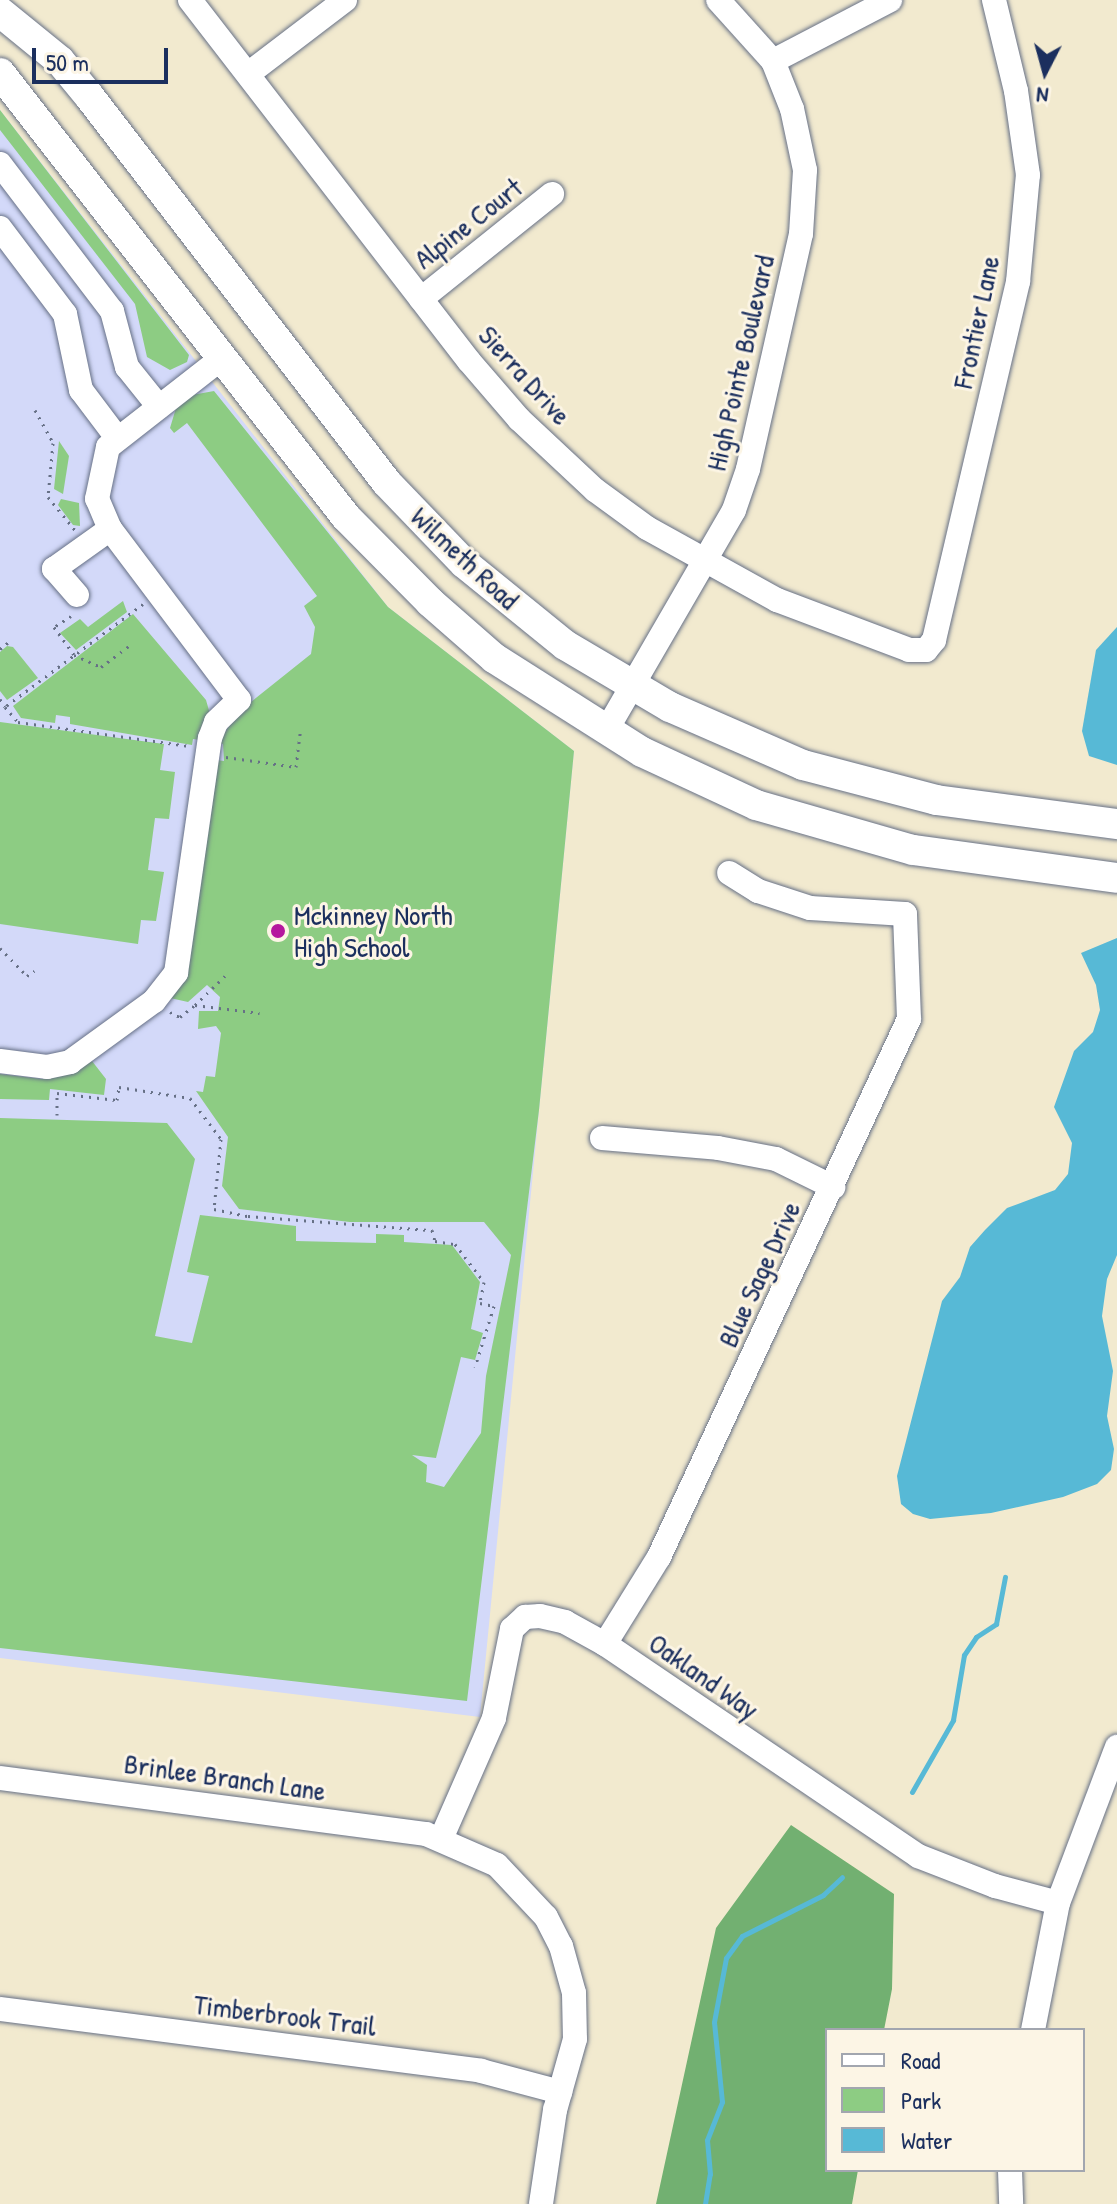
<!DOCTYPE html>
<style>
body{margin:0}
#map{position:relative;width:1117px;height:2204px;overflow:hidden;background:#f2eacf;font-family:"Patrick Hand",sans-serif}
div>[style]{position:absolute}
[style*='--x']{left:calc(var(--x)*1px);top:calc(var(--y)*1px);width:calc(var(--w)*1px);rotate:calc(var(--a)*1deg)}
.built>*{inset:0;background:#d3d9f9}
.green>*{inset:0;background:#8dcc83}
.forest>*{inset:0;background:#72b071}
.water>*{inset:0;background:#57b9d6}
.stream>*{height:5px;margin:-2.5px;padding:0 2.5px;transform-origin:2.5px;border-radius:2.5px;background:#57b9d6}
.path>*{height:3px;margin-top:-1.5px;transform-origin:0;background:repeating-linear-gradient(90deg,#667086 0 2px,transparent 0 8px)}
.roads{filter:drop-shadow(0 0 2px #667086) drop-shadow(0 0 2px #667086)}
.minor>*{height:24px;margin:-12px;padding:0 12px;transform-origin:12px;border-radius:12px;background:#fff}
.major>*{height:30px;margin:-15px;padding:0 15px;transform-origin:15px;border-radius:15px;background:#fff}
.dots>*{width:22px;height:22px;translate:-50% -50%;box-sizing:border-box;border:4px solid #fcf5e5;border-radius:50%}
span{translate:-50% -50%;white-space:nowrap;text-align:center;line-height:1.15;-webkit-text-stroke:6px #fcf5e5;paint-order:stroke}
.street-label{font-size:28px;color:#1b2f5e}
.poi-label{font-size:28px;color:#1b2f5e}
.left{translate:0 -50%;text-align:left}
.legend{position:absolute;left:825px;top:2028px;width:260px;height:144px;box-sizing:border-box;background:#fcf5e5;border:2px solid #a2a6af;margin:0;padding:10px 14px;list-style:none;font-size:24px;color:#1b2f5e}
.legend li{display:flex;align-items:center;gap:16px;height:40px}
.legend b{width:40px;border:2px solid #a2a6af}
.north{position:absolute;left:1005px;top:32px;width:80px;height:80px;-webkit-text-stroke:6px #fcf5e5;paint-order:stroke;rotate:186deg;font-size:22px;font-weight:700;line-height:32px;text-align:center;color:#1b2f5e}
.north::after{content:'';display:block;margin:auto;width:28px;height:36px;background:#1b2f5e;clip-path:polygon(50% 0,100% 100%,50% 72%,0 100%)}
.scale{position:absolute;left:32px;top:48px;width:136px;height:36px;box-sizing:border-box;border:4px solid #1b2f5e;border-top:0;padding-left:10px;font-size:24px;line-height:28px;white-space:nowrap;color:#1b2f5e;-webkit-text-stroke:6px #fcf5e5;paint-order:stroke}
</style>
<div id="map">
<div class="built">
<div style="clip-path:polygon(0 110px,388px 607px,574px 751px,480px 1717px,0 1658px)"></div>
</div>
<div class="green">
<div style="clip-path:polygon(0 110px,189px 355px,187px 362px,170px 370px,147px 357px,135px 304px,0 130px)"></div>
<div style="clip-path:polygon(214px 391px,388px 607px,574px 751px,539px 1110px,467px 1701px,0 1648px,0 1118px,167px 1123px,195px 1159px,155px 1336px,192px 1343px,209px 1276px,187px 1272px,200px 1215px,296px 1226px,296px 1241px,376px 1243px,376px 1234px,404px 1235px,404px 1242px,452px 1245px,480px 1282px,471px 1329px,483px 1333px,475px 1360px,461px 1357px,436px 1458px,412px 1455px,427px 1465px,426px 1482px,444px 1487px,481px 1433px,486px 1376px,511px 1255px,484px 1222px,350px 1222px,239px 1209px,222px 1186px,228px 1137px,196px 1091px,203px 1092px,206px 1076px,215px 1077px,221px 1033px,216px 1026px,198px 1029px,199px 1011px,218px 1011px,220px 997px,207px 985px,188px 1002px,170px 998px,216px 760px,224px 761px,223px 744px,217px 743px,241px 710px,311px 654px,315px 627px,304px 606px,317px 596px,187px 423px,174px 433px,170px 428px,176px 408px,192px 395px)"></div>
<div style="clip-path:polygon(59px 441px,69px 456px,63px 494px,54px 489px)"></div>
<div style="clip-path:polygon(61px 499px,79px 503px,80px 526px,73px 525px,58px 505px)"></div>
<div style="clip-path:polygon(123px 601px,127px 612px,76px 650px,60px 633px,80px 619px,88px 627px)"></div>
<div style="clip-path:polygon(133px 614px,206px 700px,210px 714px,199px 740px,193px 739px,192px 745px,70px 724px,70px 717px,56px 715px,55px 723px,21px 718px,13px 706px)"></div>
<div style="clip-path:polygon(7px 646px,13px 647px,38px 678px,7px 700px,0 691px,0 652px)"></div>
<div style="clip-path:polygon(0 722px,164px 744px,160px 770px,175px 772px,169px 819px,155px 818px,148px 870px,164px 872px,156px 921px,141px 920px,138px 944px,0 924px)"></div>
<div style="clip-path:polygon(92px 1061px,106px 1079px,104px 1095px,50px 1089px,49px 1100px,0 1099px,0 1074px,42px 1079px,69px 1074px)"></div>
</div>
<div class="forest">
<div style="clip-path:polygon(791px 1825px,894px 1894px,892px 1989px,884px 2030px,827px 2030px,827px 2170px,858px 2170px,852px 2204px,656px 2204px,716px 1928px)"></div>
</div>
<div class="water">
<div style="clip-path:polygon(1117px 627px,1117px 765px,1089px 756px,1082px 731px,1096px 650px)"></div>
<div style="clip-path:polygon(1117px 938px,1117px 1255px,1107px 1279px,1102px 1316px,1113px 1371px,1107px 1416px,1114px 1449px,1111px 1470px,1097px 1484px,1063px 1497px,991px 1513px,930px 1519px,913px 1514px,901px 1504px,897px 1476px,942px 1301px,960px 1277px,970px 1247px,985px 1230px,1007px 1208px,1055px 1190px,1068px 1174px,1072px 1143px,1054px 1107px,1074px 1051px,1093px 1032px,1100px 1010px,1096px 985px,1081px 953px)"></div>
</div>
<div class="stream">
<div style="--x:912;--y:1792;--w:83;--a:-60.3"></div>
<div style="--x:953;--y:1720;--w:66;--a:-80.4"></div>
<div style="--x:964;--y:1655;--w:22;--a:-56"></div>
<div style="--x:976;--y:1637;--w:24;--a:-33"></div>
<div style="--x:996;--y:1624;--w:48;--a:-79.2"></div>
<div style="--x:705;--y:2204;--w:30;--a:-81"></div>
<div style="--x:710;--y:2174;--w:34;--a:-95"></div>
<div style="--x:707;--y:2140;--w:41;--a:-68.5"></div>
<div style="--x:722;--y:2102;--w:80;--a:-95.7"></div>
<div style="--x:714;--y:2022;--w:65;--a:-79.4"></div>
<div style="--x:726;--y:1958;--w:27;--a:-54"></div>
<div style="--x:742;--y:1936;--w:91;--a:-26.8"></div>
<div style="--x:823;--y:1895;--w:26;--a:-43"></div>
</div>
<div class="path">
<div style="--x:35;--y:410;--w:38;--a:61"></div>
<div style="--x:53;--y:443;--w:54;--a:95.3"></div>
<div style="--x:48;--y:497;--w:43;--a:50.7"></div>
<div style="--x:143;--y:604;--w:172;--a:143.3"></div>
<div style="--x:5;--y:707;--w:20;--a:49"></div>
<div style="--x:18;--y:722;--w:173;--a:8"></div>
<div style="--x:71;--y:616;--w:20;--a:147"></div>
<div style="--x:54;--y:627;--w:34;--a:54"></div>
<div style="--x:74;--y:655;--w:30;--a:24"></div>
<div style="--x:101;--y:667;--w:36;--a:-37"></div>
<div style="--x:0;--y:649;--w:13;--a:-39"></div>
<div style="--x:0;--y:699;--w:9;--a:58"></div>
<div style="--x:226;--y:757;--w:71;--a:8.1"></div>
<div style="--x:296;--y:767;--w:34;--a:-83"></div>
<div style="--x:0;--y:948;--w:39;--a:46"></div>
<div style="--x:27;--y:976;--w:9;--a:-36"></div>
<div style="--x:195;--y:1005;--w:45;--a:-44.1"></div>
<div style="--x:170;--y:1012;--w:11;--a:27"></div>
<div style="--x:180;--y:1017;--w:19;--a:-39"></div>
<div style="--x:195;--y:1005;--w:65;--a:7"></div>
<div style="--x:57;--y:1115;--w:22;--a:-90"></div>
<div style="--x:57;--y:1093;--w:60;--a:6.7"></div>
<div style="--x:117;--y:1100;--w:13;--a:-81"></div>
<div style="--x:119;--y:1087;--w:72;--a:8.8"></div>
<div style="--x:190;--y:1098;--w:51;--a:52.9"></div>
<div style="--x:221;--y:1139;--w:70;--a:95.7"></div>
<div style="--x:214;--y:1209;--w:35;--a:12"></div>
<div style="--x:248;--y:1216;--w:185;--a:4.4"></div>
<div style="--x:432;--y:1230;--w:11;--a:75"></div>
<div style="--x:435;--y:1241;--w:20;--a:9"></div>
<div style="--x:455;--y:1244;--w:48;--a:52.7"></div>
<div style="--x:484;--y:1282;--w:21;--a:101"></div>
<div style="--x:480;--y:1303;--w:14;--a:12"></div>
<div style="--x:494;--y:1306;--w:64;--a:107.3"></div>
</div>
<div class="roads">
<div class="minor">
<div style="--x:190;--y:0;--w:456;--a:52.3"></div>
<div style="--x:469;--y:361;--w:77;--a:49.2"></div>
<div style="--x:519;--y:419;--w:104;--a:43.1"></div>
<div style="--x:595;--y:490;--w:64;--a:36.2"></div>
<div style="--x:647;--y:528;--w:149;--a:29"></div>
<div style="--x:777;--y:600;--w:141;--a:20.7"></div>
<div style="--x:909;--y:650;--w:17;--a:0"></div>
<div style="--x:926;--y:650;--w:13;--a:-51"></div>
<div style="--x:934;--y:640;--w:368;--a:-76.8"></div>
<div style="--x:1018;--y:282;--w:107;--a:-84.7"></div>
<div style="--x:1028;--y:175;--w:85;--a:-98.1"></div>
<div style="--x:1016;--y:91;--w:94;--a:-103.6"></div>
<div style="--x:773;--y:61;--w:132;--a:-27.5"></div>
<div style="--x:248;--y:74;--w:122;--a:-37.3"></div>
<div style="--x:0;--y:164;--w:185;--a:52.7"></div>
<div style="--x:112;--y:311;--w:58;--a:75"></div>
<div style="--x:127;--y:367;--w:51;--a:51.3"></div>
<div style="--x:0;--y:228;--w:108;--a:52.9"></div>
<div style="--x:65;--y:314;--w:78;--a:78.1"></div>
<div style="--x:81;--y:390;--w:61;--a:52.9"></div>
<div style="--x:421;--y:299;--w:168;--a:-38.7"></div>
<div style="--x:77;--y:595;--w:35;--a:-131"></div>
<div style="--x:54;--y:569;--w:69;--a:-35.5"></div>
<div style="--x:606;--y:731;--w:255;--a:-59.9"></div>
<div style="--x:734;--y:510;--w:43;--a:-71.1"></div>
<div style="--x:748;--y:469;--w:241;--a:-77.3"></div>
<div style="--x:801;--y:234;--w:64;--a:-86.4"></div>
<div style="--x:805;--y:170;--w:62;--a:-102"></div>
<div style="--x:792;--y:109;--w:52;--a:-111.6"></div>
<div style="--x:773;--y:61;--w:82;--a:-132"></div>
<div style="--x:0;--y:1061;--w:47;--a:7.3"></div>
<div style="--x:47;--y:1067;--w:24;--a:-12"></div>
<div style="--x:70;--y:1062;--w:104;--a:-36"></div>
<div style="--x:154;--y:1001;--w:36;--a:-52"></div>
<div style="--x:176;--y:973;--w:237;--a:-81.8"></div>
<div style="--x:210;--y:738;--w:17;--a:-69"></div>
<div style="--x:216;--y:722;--w:32;--a:-44"></div>
<div style="--x:239;--y:700;--w:214;--a:-127"></div>
<div style="--x:110;--y:529;--w:33;--a:-113"></div>
<div style="--x:97;--y:499;--w:53;--a:-78.1"></div>
<div style="--x:108;--y:447;--w:146;--a:-38"></div>
<div style="--x:602;--y:1138;--w:116;--a:4.9"></div>
<div style="--x:718;--y:1148;--w:59;--a:10.7"></div>
<div style="--x:776;--y:1159;--w:64;--a:26.2"></div>
<div style="--x:605;--y:1644;--w:102;--a:-58.2"></div>
<div style="--x:659;--y:1557;--w:593;--a:-65.08"></div>
<div style="--x:909;--y:1019;--w:105;--a:-92.2"></div>
<div style="--x:905;--y:914;--w:95;--a:-176.4"></div>
<div style="--x:810;--y:908;--w:55;--a:-161.9"></div>
<div style="--x:758;--y:891;--w:34;--a:-148"></div>
<div style="--x:0;--y:1778;--w:430;--a:7.5"></div>
<div style="--x:426;--y:1834;--w:77;--a:23.6"></div>
<div style="--x:497;--y:1865;--w:71;--a:46.7"></div>
<div style="--x:546;--y:1917;--w:33;--a:63"></div>
<div style="--x:561;--y:1946;--w:49;--a:74.5"></div>
<div style="--x:574;--y:1993;--w:46;--a:88.8"></div>
<div style="--x:575;--y:2039;--w:74;--a:105.7"></div>
<div style="--x:555;--y:2110;--w:95;--a:98.5"></div>
<div style="--x:441;--y:1839;--w:132;--a:-66.3"></div>
<div style="--x:494;--y:1718;--w:91;--a:-78.6"></div>
<div style="--x:512;--y:1629;--w:18;--a:-43"></div>
<div style="--x:525;--y:1617;--w:15;--a:-4"></div>
<div style="--x:540;--y:1616;--w:26;--a:13"></div>
<div style="--x:565;--y:1622;--w:46;--a:28.8"></div>
<div style="--x:605;--y:1644;--w:378;--a:34.1"></div>
<div style="--x:918;--y:1856;--w:83;--a:21.3"></div>
<div style="--x:995;--y:1886;--w:65;--a:15.1"></div>
<div style="--x:0;--y:2009;--w:485;--a:7.3"></div>
<div style="--x:481;--y:2071;--w:82;--a:14.9"></div>
<div style="--x:1033;--y:2030;--w:129;--a:-78.9"></div>
<div style="--x:1058;--y:1903;--w:167;--a:-69.3"></div>
<div style="--x:1010;--y:2170;--w:34;--a:88"></div>
</div>
<div class="major">
<div style="--x:0;--y:12;--w:77;--a:39.2"></div>
<div style="--x:60;--y:61;--w:45;--a:50.4"></div>
<div style="--x:89;--y:96;--w:488;--a:52.4"></div>
<div style="--x:387;--y:483;--w:111;--a:46.1"></div>
<div style="--x:464;--y:563;--w:130;--a:39.1"></div>
<div style="--x:565;--y:645;--w:122;--a:30.6"></div>
<div style="--x:670;--y:707;--w:145;--a:23.6"></div>
<div style="--x:803;--y:765;--w:138;--a:14.7"></div>
<div style="--x:936;--y:800;--w:183;--a:7.6"></div>
<div style="--x:0;--y:73;--w:563;--a:52.07"></div>
<div style="--x:346;--y:517;--w:120;--a:45.3"></div>
<div style="--x:430;--y:602;--w:85;--a:41.2"></div>
<div style="--x:494;--y:658;--w:175;--a:32.4"></div>
<div style="--x:642;--y:752;--w:126;--a:24.9"></div>
<div style="--x:756;--y:805;--w:163;--a:16"></div>
<div style="--x:913;--y:850;--w:206;--a:7.8"></div>
</div>
</div>
<div class="dots">
<div style="left:278px;top:931px;background:#b5179e"></div>
</div>
<div class="street-label">
<span style="left:468px;top:223px;rotate:-38deg">Alpine Court</span>
<span style="left:976px;top:322px;rotate:-78deg">Frontier Lane</span>
<span style="left:740px;top:363px;rotate:-77deg">High Pointe Boulevard</span>
<span style="left:525px;top:375px;rotate:48deg">Sierra Drive</span>
<span style="left:465px;top:558px;rotate:43deg">Wilmeth Road</span>
<span style="left:759px;top:1274px;rotate:-65deg">Blue Sage Drive</span>
<span style="left:704px;top:1676px;rotate:35deg">Oakland Way</span>
<span style="left:225px;top:1777px;rotate:8deg">Brinlee Branch Lane</span>
<span style="left:285px;top:2015px;rotate:7deg">Timberbrook Trail</span>
</div>
<div class="poi-label">
<span class="left" style="left:294px;top:931px">Mckinney North<br>High School</span>
</div>
<ul class="legend">
<li><b style="height:10px;background:#fff"></b>Road</li>
<li><b style="height:22px;background:#8dcc83"></b>Park</li>
<li><b style="height:22px;background:#57b9d6"></b>Water</li>
</ul>
<div class="north">N</div>
<div class="scale">50 m</div>
</div>
